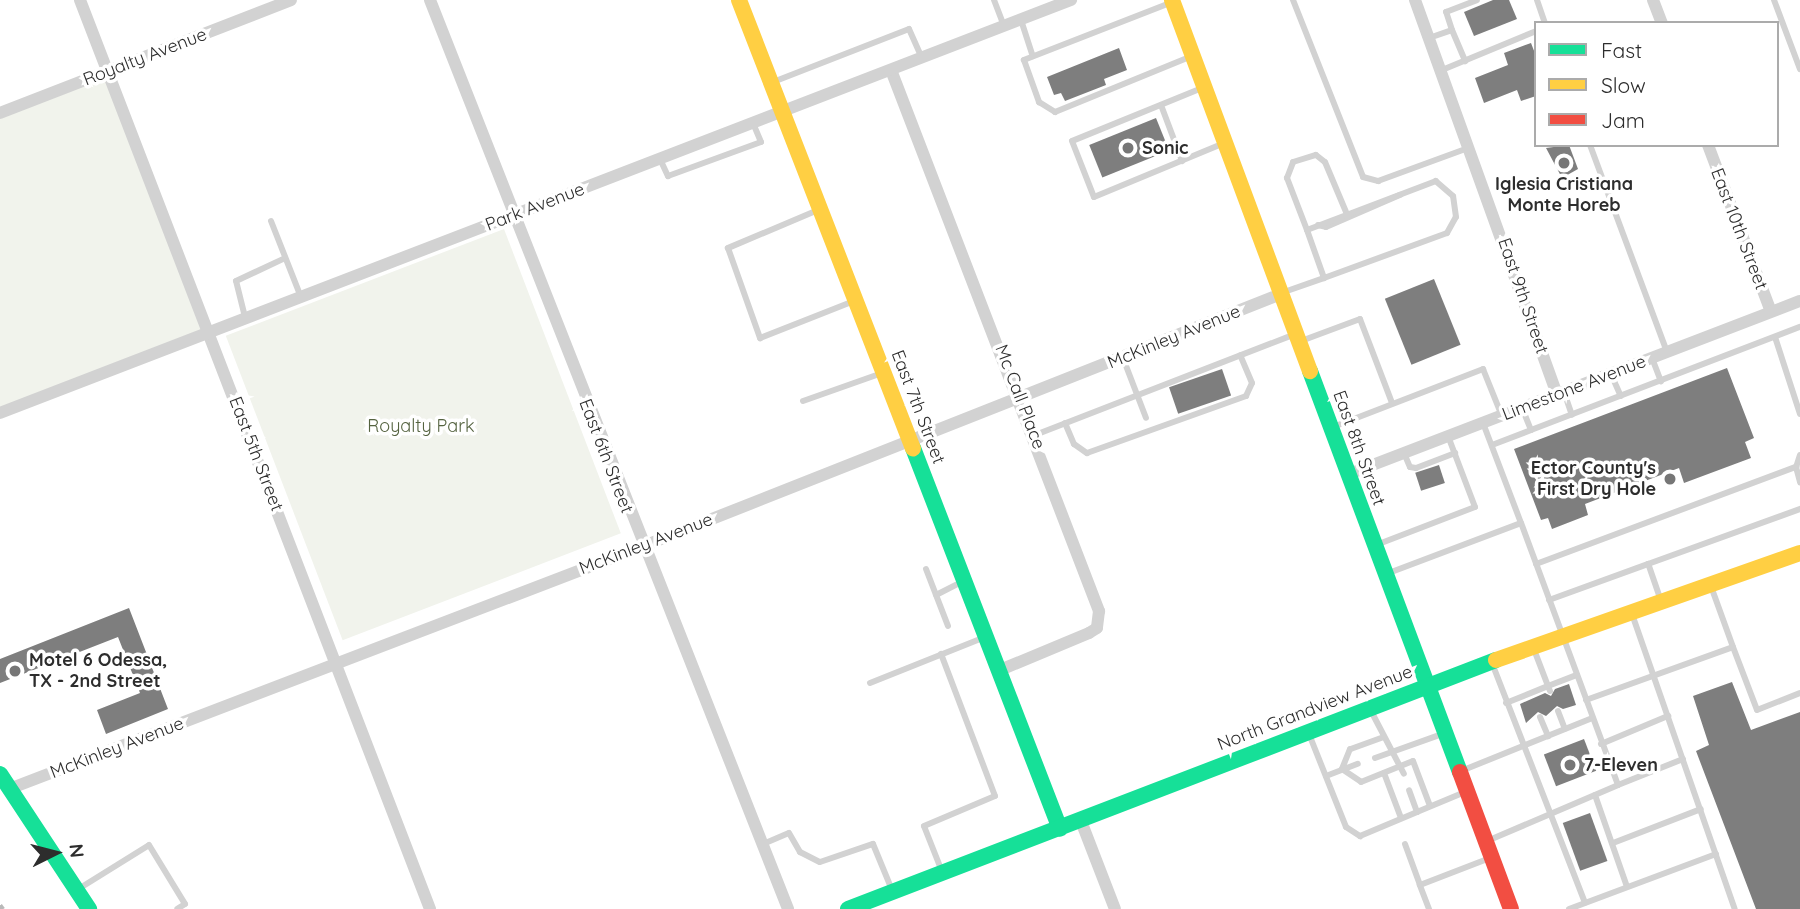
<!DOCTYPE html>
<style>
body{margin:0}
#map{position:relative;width:1800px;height:909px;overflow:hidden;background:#fff;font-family:Quicksand,sans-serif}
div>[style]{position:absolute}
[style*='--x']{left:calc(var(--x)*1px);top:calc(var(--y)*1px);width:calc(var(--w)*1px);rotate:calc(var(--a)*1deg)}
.green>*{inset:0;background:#f1f3ec;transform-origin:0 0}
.building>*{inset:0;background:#7e7e7e;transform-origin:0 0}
.lane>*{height:6px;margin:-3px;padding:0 3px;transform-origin:3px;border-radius:3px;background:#d2d2d2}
.street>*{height:12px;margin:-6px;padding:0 6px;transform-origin:6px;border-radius:6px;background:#d2d2d2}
.fast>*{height:16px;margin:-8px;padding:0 8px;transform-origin:8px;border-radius:8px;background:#16e098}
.slow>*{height:16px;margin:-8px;padding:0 8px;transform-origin:8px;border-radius:8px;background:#ffcf43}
.jam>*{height:16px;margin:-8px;padding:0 8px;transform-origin:8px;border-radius:8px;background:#f24e42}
.rail>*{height:4.5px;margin-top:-2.25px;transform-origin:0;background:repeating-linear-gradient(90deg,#b9b9b9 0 7px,transparent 0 12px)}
.dots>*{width:19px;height:19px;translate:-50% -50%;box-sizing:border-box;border:4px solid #fff;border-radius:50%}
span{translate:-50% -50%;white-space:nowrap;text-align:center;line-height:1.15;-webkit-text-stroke:7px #fff;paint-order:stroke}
.street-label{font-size:18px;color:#2d2d2d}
.poi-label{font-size:18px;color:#2d2d2d;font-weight:700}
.left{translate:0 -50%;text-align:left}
.right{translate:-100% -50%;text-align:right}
.park-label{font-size:18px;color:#556340}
.legend{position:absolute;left:1534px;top:21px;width:245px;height:126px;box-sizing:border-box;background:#fff;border:2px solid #ababab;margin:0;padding:9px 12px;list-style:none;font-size:21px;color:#2d2d2d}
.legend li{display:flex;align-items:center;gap:14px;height:35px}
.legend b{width:35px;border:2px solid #ababab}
.north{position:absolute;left:21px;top:818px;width:70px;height:70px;-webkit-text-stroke:5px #fff;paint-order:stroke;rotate:84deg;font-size:19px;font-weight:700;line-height:28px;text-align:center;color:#2d2d2d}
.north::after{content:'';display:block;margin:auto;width:24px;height:32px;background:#2d2d2d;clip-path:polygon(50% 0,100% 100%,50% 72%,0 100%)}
</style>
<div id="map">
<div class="green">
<div style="clip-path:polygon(108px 71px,209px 333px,0 413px,0 113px)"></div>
<div style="left:504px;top:229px;width:326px;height:298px;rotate:69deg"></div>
</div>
<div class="building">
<div style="clip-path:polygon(1493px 0,1509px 0,1517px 19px,1474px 36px,1464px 12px)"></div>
<div style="clip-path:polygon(1531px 43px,1536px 56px,1536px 96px,1521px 101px,1517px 90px,1484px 103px,1475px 78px,1508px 65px,1504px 53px)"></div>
<div style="clip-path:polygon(1119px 48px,1127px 70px,1104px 79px,1106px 85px,1065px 101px,1061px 93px,1054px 95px,1047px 77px)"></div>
<div style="left:1156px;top:118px;width:35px;height:72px;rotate:68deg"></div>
<div style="clip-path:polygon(1569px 145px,1578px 169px,1562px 178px,1546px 148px)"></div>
<div style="left:1434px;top:279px;width:71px;height:53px;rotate:68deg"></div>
<div style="clip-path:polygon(1727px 368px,1754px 438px,1745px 442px,1751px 458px,1684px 483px,1679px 468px,1585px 504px,1588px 515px,1552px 529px,1548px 518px,1541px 520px,1514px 449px)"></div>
<div style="left:1222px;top:369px;width:28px;height:56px;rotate:71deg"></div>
<div style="left:1439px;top:465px;width:19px;height:25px;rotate:72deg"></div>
<div style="clip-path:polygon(129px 608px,168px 709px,106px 734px,97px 710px,140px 693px,118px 637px,0 683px,0 659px)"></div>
<div style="clip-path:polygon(1732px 682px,1751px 730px,1800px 712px,1800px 909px,1756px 909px,1696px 751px,1709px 745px,1693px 696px)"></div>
<div style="clip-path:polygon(1569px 684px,1576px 705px,1563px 709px,1557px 706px,1546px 716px,1538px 712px,1526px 723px,1520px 704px,1545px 693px,1551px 696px,1555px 689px)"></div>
<div style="left:1584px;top:739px;width:34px;height:43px;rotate:69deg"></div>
<div style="left:1590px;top:813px;width:51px;height:29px;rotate:70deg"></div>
</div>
<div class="lane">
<div style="--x:994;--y:0;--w:28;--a:69"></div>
<div style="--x:1293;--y:0;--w:190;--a:68.4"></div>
<div style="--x:1363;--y:177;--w:16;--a:15"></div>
<div style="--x:1378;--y:181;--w:96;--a:-20.1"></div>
<div style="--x:1537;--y:0;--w:24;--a:71"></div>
<div style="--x:1774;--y:0;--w:74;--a:69.4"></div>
<div style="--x:1170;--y:3;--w:157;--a:158.7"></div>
<div style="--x:1024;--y:60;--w:45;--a:70.3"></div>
<div style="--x:1039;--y:102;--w:19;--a:32"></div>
<div style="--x:1055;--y:112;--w:146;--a:-22.2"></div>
<div style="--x:1021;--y:20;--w:38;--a:72"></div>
<div style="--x:1452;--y:30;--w:19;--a:-108"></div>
<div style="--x:1446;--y:12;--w:33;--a:-21"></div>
<div style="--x:1429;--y:38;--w:24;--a:-19"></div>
<div style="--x:1452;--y:30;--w:34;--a:67"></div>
<div style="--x:1442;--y:70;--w:102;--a:-22.5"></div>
<div style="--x:773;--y:82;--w:146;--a:-21.3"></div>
<div style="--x:909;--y:29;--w:32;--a:66"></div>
<div style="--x:1202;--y:88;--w:140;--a:157.8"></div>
<div style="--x:1072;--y:141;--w:60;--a:68.6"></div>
<div style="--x:1094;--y:197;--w:139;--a:-22.5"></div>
<div style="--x:1161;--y:105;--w:60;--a:69.4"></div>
<div style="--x:1590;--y:145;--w:221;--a:69.6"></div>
<div style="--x:660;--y:159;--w:19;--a:65"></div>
<div style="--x:668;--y:176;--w:99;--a:-20.1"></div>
<div style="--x:761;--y:142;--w:21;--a:-113"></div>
<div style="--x:818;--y:210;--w:98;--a:157.1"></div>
<div style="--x:728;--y:248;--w:96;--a:70.4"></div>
<div style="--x:760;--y:338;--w:101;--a:-21.5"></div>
<div style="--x:271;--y:221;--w:82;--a:68.5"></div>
<div style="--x:1318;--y:225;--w:8;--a:14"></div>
<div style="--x:1326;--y:227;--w:81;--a:-23.4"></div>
<div style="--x:1307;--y:230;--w:56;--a:-111"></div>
<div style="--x:1287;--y:178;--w:17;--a:-69"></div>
<div style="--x:1293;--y:162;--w:24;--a:-17"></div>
<div style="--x:1316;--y:155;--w:11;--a:38"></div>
<div style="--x:1325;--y:162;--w:54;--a:67.2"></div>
<div style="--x:1284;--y:292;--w:42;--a:-19.3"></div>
<div style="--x:1324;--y:278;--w:131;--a:-20.1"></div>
<div style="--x:1447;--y:233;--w:18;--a:-61"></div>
<div style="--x:1456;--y:217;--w:21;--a:-98"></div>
<div style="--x:1453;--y:196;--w:23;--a:-139"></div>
<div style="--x:1436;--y:181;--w:138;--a:159.2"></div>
<div style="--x:1307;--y:230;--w:51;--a:70.5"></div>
<div style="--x:245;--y:317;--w:37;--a:-104"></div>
<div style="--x:236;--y:281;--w:54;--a:-25.1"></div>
<div style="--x:1775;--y:337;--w:81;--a:72"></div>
<div style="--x:1301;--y:341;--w:63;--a:-20.4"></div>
<div style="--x:1360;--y:319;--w:90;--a:69.1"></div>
<div style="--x:1123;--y:358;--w:64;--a:69"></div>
<div style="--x:1652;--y:358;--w:25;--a:69"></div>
<div style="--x:1611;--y:374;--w:24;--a:66"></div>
<div style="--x:1564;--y:392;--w:24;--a:71"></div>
<div style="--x:803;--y:401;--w:84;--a:-19.5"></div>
<div style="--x:1065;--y:423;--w:23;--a:67"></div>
<div style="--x:1074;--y:444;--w:16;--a:35"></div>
<div style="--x:1087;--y:453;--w:169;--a:-19.7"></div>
<div style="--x:1246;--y:396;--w:14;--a:-65"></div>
<div style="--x:1252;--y:383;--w:30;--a:-113"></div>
<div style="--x:1333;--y:427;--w:161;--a:-21.1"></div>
<div style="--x:1483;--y:369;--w:51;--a:68"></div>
<div style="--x:1531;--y:430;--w:288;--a:-21"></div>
<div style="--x:1035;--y:435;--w:279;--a:-21.2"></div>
<div style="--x:1492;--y:445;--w:42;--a:-21"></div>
<div style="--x:1531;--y:430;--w:24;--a:-112"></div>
<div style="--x:1404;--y:453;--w:15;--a:67"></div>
<div style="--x:1410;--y:467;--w:6;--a:9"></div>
<div style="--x:1416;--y:468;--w:42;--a:-21"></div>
<div style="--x:1800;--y:455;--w:13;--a:108"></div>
<div style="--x:1796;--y:467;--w:16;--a:75"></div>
<div style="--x:1376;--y:545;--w:106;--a:-21"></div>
<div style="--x:1475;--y:507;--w:76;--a:-110.8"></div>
<div style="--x:1536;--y:564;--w:278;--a:-20.5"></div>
<div style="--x:926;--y:569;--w:61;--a:68.9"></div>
<div style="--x:1386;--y:574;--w:144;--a:-20.7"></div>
<div style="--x:1521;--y:523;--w:107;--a:-110.8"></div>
<div style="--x:936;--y:595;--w:30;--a:-27"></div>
<div style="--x:1660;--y:598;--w:36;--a:-109"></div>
<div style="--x:1648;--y:564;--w:162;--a:-19.9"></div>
<div style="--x:1549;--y:600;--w:105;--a:-20"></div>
<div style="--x:1632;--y:614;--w:312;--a:70.8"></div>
<div style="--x:1733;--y:647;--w:67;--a:69.1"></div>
<div style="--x:1757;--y:710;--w:46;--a:-21.6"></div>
<div style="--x:1492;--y:663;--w:257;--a:68.8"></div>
<div style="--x:870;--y:683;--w:124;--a:-21.8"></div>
<div style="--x:1550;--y:691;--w:5;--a:-112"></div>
<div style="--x:1548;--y:686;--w:31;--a:-21"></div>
<div style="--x:1586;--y:700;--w:156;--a:-19.8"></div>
<div style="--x:1733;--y:647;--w:62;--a:-109.9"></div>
<div style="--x:1506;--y:703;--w:45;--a:-22"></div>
<div style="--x:1548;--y:686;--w:40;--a:-111"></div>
<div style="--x:1370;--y:709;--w:73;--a:62.4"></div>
<div style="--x:1558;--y:711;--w:19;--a:69"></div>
<div style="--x:1540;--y:717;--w:21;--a:67"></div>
<div style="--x:1309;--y:734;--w:100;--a:68.3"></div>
<div style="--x:1346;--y:827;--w:17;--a:33"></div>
<div style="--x:1360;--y:836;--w:62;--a:-22.8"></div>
<div style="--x:1417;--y:812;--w:23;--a:-110"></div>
<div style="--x:1381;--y:738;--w:33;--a:160"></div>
<div style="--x:1350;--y:749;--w:22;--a:112"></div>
<div style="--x:1342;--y:769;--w:23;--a:34"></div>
<div style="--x:1361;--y:782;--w:56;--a:-22"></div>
<div style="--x:1413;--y:761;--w:48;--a:69.3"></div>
<div style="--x:1601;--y:744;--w:73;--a:-22.7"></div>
<div style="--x:1375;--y:758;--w:71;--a:-19.7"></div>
<div style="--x:1461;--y:771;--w:141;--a:-22"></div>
<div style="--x:1384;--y:773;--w:48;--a:69.3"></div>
<div style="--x:1326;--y:776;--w:34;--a:-21"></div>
<div style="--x:1618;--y:785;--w:70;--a:-21.8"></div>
<div style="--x:1595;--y:795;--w:97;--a:70.8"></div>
<div style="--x:1417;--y:812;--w:52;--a:-22.6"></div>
<div style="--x:1487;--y:841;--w:142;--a:-23.1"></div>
<div style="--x:1618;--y:785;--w:279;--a:-110.3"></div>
<div style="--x:1613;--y:843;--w:94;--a:-21.1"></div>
<div style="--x:763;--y:844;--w:28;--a:-23"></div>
<div style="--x:789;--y:833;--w:22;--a:60"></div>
<div style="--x:800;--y:852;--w:22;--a:27"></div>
<div style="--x:820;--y:862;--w:56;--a:-18.8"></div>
<div style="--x:873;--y:844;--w:50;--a:67.6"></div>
<div style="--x:1405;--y:844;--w:44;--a:69.9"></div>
<div style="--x:941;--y:869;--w:46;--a:-111.6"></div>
<div style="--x:924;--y:826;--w:77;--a:-22.9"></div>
<div style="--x:995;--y:796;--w:152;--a:-110.8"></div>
<div style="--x:80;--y:888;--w:81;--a:-31.9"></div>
<div style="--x:149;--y:845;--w:69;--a:58.6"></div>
<div style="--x:185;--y:904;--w:9;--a:148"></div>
<div style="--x:1429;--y:909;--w:26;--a:-111"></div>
<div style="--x:1420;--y:885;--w:75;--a:-21.1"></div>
<div style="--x:1569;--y:909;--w:157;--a:-20.5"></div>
</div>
<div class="street">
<div style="--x:80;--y:0;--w:974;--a:68.94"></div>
<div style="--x:430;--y:0;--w:977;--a:68.5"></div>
<div style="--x:1415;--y:0;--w:420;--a:70.2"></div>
<div style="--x:1653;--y:0;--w:25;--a:69"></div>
<div style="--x:891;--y:70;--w:580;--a:68.97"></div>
<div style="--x:1099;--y:611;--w:17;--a:97"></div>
<div style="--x:1097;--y:628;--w:9;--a:148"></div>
<div style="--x:1089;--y:633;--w:96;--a:157.4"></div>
<div style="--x:0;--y:113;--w:312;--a:-21.2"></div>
<div style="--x:1708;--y:145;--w:178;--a:69.3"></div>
<div style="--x:0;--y:413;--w:1148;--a:-21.09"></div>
<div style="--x:1349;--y:474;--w:483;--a:-21"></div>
<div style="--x:9;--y:789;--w:677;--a:-20.95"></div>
<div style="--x:641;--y:547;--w:688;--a:-21.57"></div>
<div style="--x:1081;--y:821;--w:94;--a:68.9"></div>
</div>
<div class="fast">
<div style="--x:1310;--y:371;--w:428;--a:69.5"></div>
<div style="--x:913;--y:448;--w:408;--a:68.9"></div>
<div style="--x:0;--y:774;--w:162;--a:56.6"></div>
<div style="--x:848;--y:909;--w:694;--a:-21.02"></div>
</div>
<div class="slow">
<div style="--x:739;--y:0;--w:481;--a:68.8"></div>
<div style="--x:1172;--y:0;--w:396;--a:69.6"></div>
<div style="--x:1496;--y:660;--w:322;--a:-19.4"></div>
</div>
<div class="jam">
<div style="--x:1460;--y:772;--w:146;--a:69.6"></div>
</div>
<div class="rail">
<div style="--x:0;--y:905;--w:5;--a:53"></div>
</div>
<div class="dots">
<div style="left:1128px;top:148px;background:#767676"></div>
<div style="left:1564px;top:163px;background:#767676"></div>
<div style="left:1670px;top:479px;background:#767676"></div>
<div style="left:15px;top:671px;background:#767676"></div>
<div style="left:1570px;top:765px;background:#767676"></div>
</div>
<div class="street-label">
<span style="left:145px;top:57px;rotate:-21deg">Royalty Avenue</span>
<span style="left:535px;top:207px;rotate:-21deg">Park Avenue</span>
<span style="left:1739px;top:229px;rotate:69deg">East 10th Street</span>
<span style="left:1523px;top:296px;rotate:71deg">East 9th Street</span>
<span style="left:1174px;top:337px;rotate:-22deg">McKinley Avenue</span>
<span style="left:1574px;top:388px;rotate:-21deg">Limestone Avenue</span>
<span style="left:1020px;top:397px;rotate:69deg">Mc Call Place</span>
<span style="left:918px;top:407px;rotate:69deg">East 7th Street</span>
<span style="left:1359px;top:448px;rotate:70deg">East 8th Street</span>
<span style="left:256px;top:454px;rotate:69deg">East 5th Street</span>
<span style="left:606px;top:456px;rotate:69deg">East 6th Street</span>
<span style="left:646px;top:544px;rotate:-21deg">McKinley Avenue</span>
<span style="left:1315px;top:708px;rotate:-21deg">North Grandview Avenue</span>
<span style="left:117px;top:748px;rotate:-21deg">McKinley Avenue</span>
</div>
<div class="poi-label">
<span class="left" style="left:1142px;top:148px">Sonic</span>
<span style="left:1564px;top:195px">Iglesia Cristiana<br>Monte Horeb</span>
<span class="right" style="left:1656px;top:479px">Ector County's<br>First Dry Hole</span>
<span class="left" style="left:29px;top:671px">Motel 6 Odessa,<br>TX - 2nd Street</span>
<span class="left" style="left:1584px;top:765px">7-Eleven</span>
</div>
<div class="park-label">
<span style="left:421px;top:426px">Royalty Park</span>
</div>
<ul class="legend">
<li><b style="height:9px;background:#16e098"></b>Fast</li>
<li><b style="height:9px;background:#ffcf43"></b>Slow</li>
<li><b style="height:9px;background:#f24e42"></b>Jam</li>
</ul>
<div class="north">N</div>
</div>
